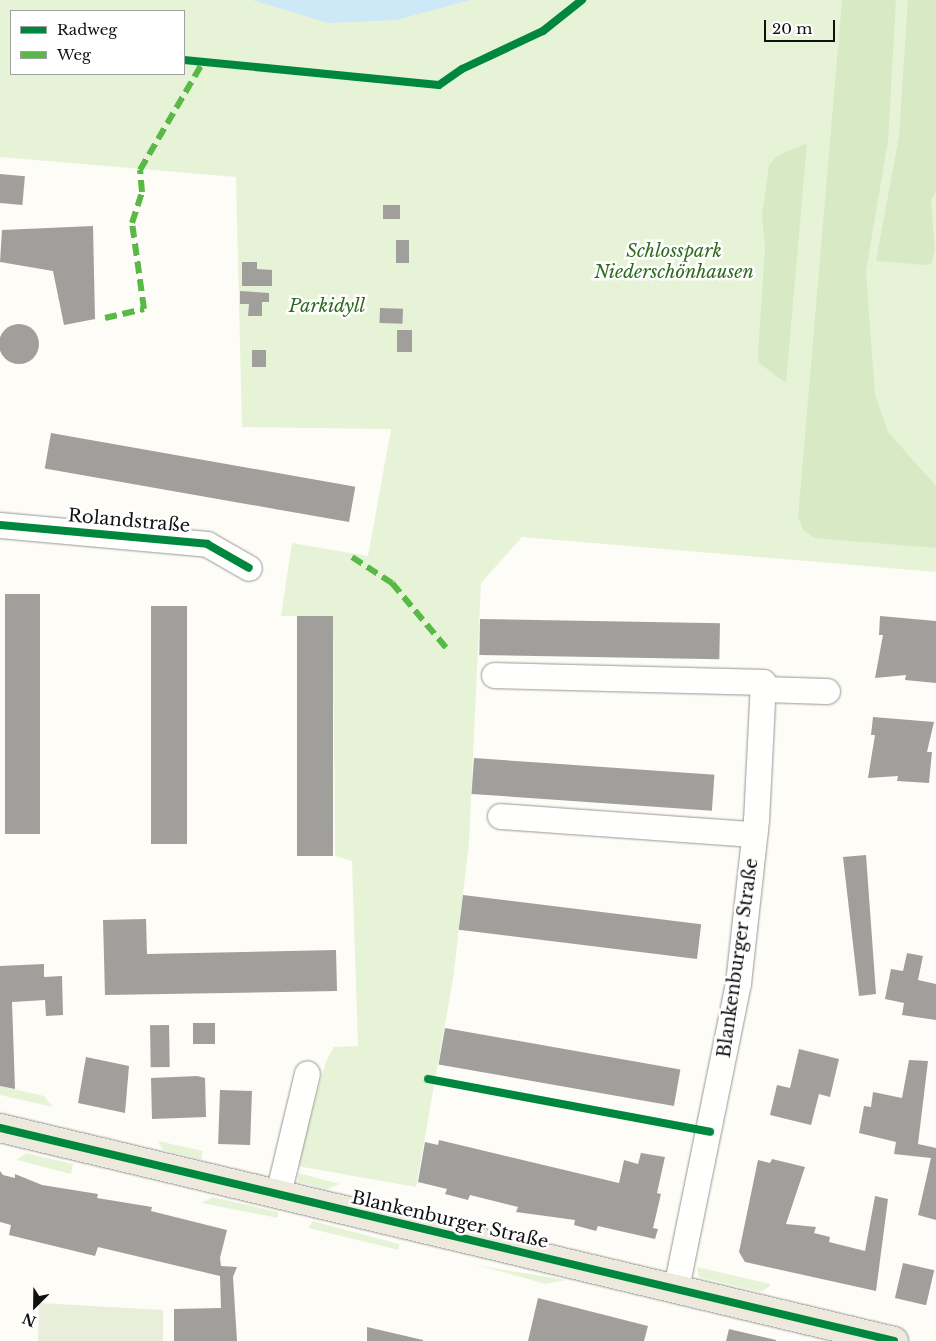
<!DOCTYPE html>
<meta charset="utf-8">
<style>
body{margin:0}
#map{position:relative;width:936px;height:1341px;overflow:hidden;background:#fdfcf7;font-family:"Libre Baskerville",serif}
div>[style]{position:absolute}
[style*='--x']{left:calc(var(--x)*1px);top:calc(var(--y)*1px);width:calc(var(--w)*1px);rotate:calc(var(--a)*1deg)}
.green>*{inset:0;background:#e7f3d7}
.forest>*{inset:0;background:#d8eac5}
.cemetery>*{inset:0;background:#e9eedb}
.water>*{inset:0;background:#cde8f7}
.building>*{inset:0;background:#a19f9c;transform-origin:0 0}
.round{border-radius:50%}
.roads{filter:drop-shadow(0 0 1px #979795) drop-shadow(0 0 1px #979795)}
.minor>*{height:25px;margin:-12.5px;padding:0 12.5px;transform-origin:12.5px;border-radius:12.5px;background:#fffffe}
.major>*{height:28px;margin:-14px;padding:0 14px;transform-origin:14px;border-radius:14px;background:#ede9dc}
.quiet>*{height:6px;margin-top:-3px;transform-origin:0;background:repeating-linear-gradient(90deg,#58b947 0 12px,transparent 0 18px)}
.cycleway>*{height:8px;margin:-4px;padding:0 4px;transform-origin:4px;border-radius:4px;background:#00873e}
span{translate:-50% -50%;white-space:nowrap;text-align:center;line-height:1.15;-webkit-text-stroke:5px #fff;paint-order:stroke}
.park-label{font-size:18px;color:#2f6b1f;font-style:italic}
.street-label{font-size:18px;color:#111}
.legend{position:absolute;left:10px;top:10px;width:175px;height:65px;box-sizing:border-box;background:#fff;border:1px solid #a0a0a0;margin:0;padding:6px 9px;list-style:none;font-size:15px;color:#111}
.legend li{display:flex;align-items:center;gap:10px;height:25px}
.legend b{width:25px;border:1px solid #a0a0a0}
.north{position:absolute;left:10px;top:1281px;width:50px;height:50px;-webkit-text-stroke:4px #fff;paint-order:stroke;rotate:203deg;font-size:14px;font-weight:700;line-height:20px;text-align:center;color:#111}
.north::after{content:'';display:block;margin:auto;width:18px;height:22px;background:#111;clip-path:polygon(50% 0,100% 100%,50% 72%,0 100%)}
.scale{position:absolute;left:764px;top:20px;width:71px;height:22px;box-sizing:border-box;border:2px solid #111;border-top:0;padding-left:6px;font-size:15px;line-height:18px;white-space:nowrap;color:#111;-webkit-text-stroke:4px #fff;paint-order:stroke}
</style>
<div id="map">
<div class="green">
<div style="clip-path:polygon(evenodd,0 0,936px 0,936px 572px,522px 537px,481px 583px,469px 843px,453px 979px,416px 1187px,297px 1166px,326px 1061px,334px 1047px,358px 1046px,352px 861px,335px 856px,333px 616px,281px 616px,292px 543px,368px 556px,391px 429px,242px 427px,236px 177px,0 157px,0 0,11px 11px,184px 11px,184px 74px,11px 74px,11px 11px)"></div>
<div style="clip-path:polygon(0 1086px,44px 1096px,53px 1107px,0 1095px)"></div>
<div style="clip-path:polygon(158px 1141px,203px 1151px,201px 1159px,163px 1150px)"></div>
<div style="clip-path:polygon(26px 1153px,73px 1164px,71px 1174px,17px 1160px)"></div>
<div style="clip-path:polygon(298px 1173px,340px 1184px,327px 1189px,298px 1182px)"></div>
<div style="clip-path:polygon(212px 1197px,278px 1212px,278px 1218px,202px 1203px)"></div>
<div style="clip-path:polygon(313px 1221px,399px 1244px,399px 1250px,308px 1228px)"></div>
<div style="clip-path:polygon(474px 1264px,498px 1269px,566px 1280px,546px 1284px)"></div>
<div style="clip-path:polygon(697px 1267px,770px 1284px,770px 1286px,761px 1292px,699px 1277px)"></div>
</div>
<div class="forest">
<div style="clip-path:polygon(842px 0,896px 0,888px 141px,866px 271px,875px 395px,888px 432px,936px 486px,936px 548px,815px 538px,804px 531px,798px 518px)"></div>
<div style="clip-path:polygon(908px 0,936px 0,936px 192px,931px 200px,935px 250px,932px 263px,925px 265px,876px 261px,899px 136px)"></div>
<div style="clip-path:polygon(807px 143px,786px 383px,759px 363px,758px 353px,765px 248px,762px 215px,769px 165px,777px 156px)"></div>
</div>
<div class="cemetery">
<div style="clip-path:polygon(39px 1303px,163px 1310px,163px 1341px,38px 1341px)"></div>
</div>
<div class="water">
<div style="clip-path:polygon(252px 0,470px 0,396px 20px,328px 23px)"></div>
</div>
<div class="building">
<div style="left:0;top:174px;width:25px;height:29px;rotate:5deg"></div>
<div style="left:383px;top:205px;width:17px;height:14px"></div>
<div style="clip-path:polygon(93px 226px,95px 319px,64px 325px,53px 271px,0 262px,2px 230px)"></div>
<div style="left:409px;top:240px;width:23px;height:13px;rotate:90deg"></div>
<div style="clip-path:polygon(242px 262px,257px 262px,257px 269px,272px 270px,272px 286px,242px 286px)"></div>
<div style="clip-path:polygon(240px 291px,269px 293px,269px 302px,262px 302px,262px 316px,248px 316px,249px 304px,240px 304px)"></div>
<div style="left:380px;top:308px;width:23px;height:15px;rotate:2deg"></div>
<div class="round" style="left:-1px;top:324px;width:40px;height:40px"></div>
<div style="left:397px;top:330px;width:15px;height:22px"></div>
<div style="left:252px;top:350px;width:14px;height:17px"></div>
<div style="left:51px;top:433px;width:309px;height:36px;rotate:10deg"></div>
<div style="left:5px;top:594px;width:35px;height:240px"></div>
<div style="left:151px;top:606px;width:36px;height:238px"></div>
<div style="left:333px;top:616px;width:240px;height:36px;rotate:90deg"></div>
<div style="clip-path:polygon(880px 616px,936px 621px,936px 683px,905px 680px,906px 675px,875px 678px,883px 635px,879px 635px)"></div>
<div style="left:480px;top:619px;width:240px;height:36px;rotate:1deg"></div>
<div style="clip-path:polygon(873px 717px,934px 722px,927px 752px,932px 752px,929px 783px,897px 781px,898px 776px,868px 778px,875px 735px,871px 735px)"></div>
<div style="left:474px;top:758px;width:241px;height:36px;rotate:4deg"></div>
<div style="clip-path:polygon(866px 855px,876px 994px,859px 996px,843px 857px)"></div>
<div style="left:463px;top:895px;width:240px;height:35px;rotate:7deg"></div>
<div style="clip-path:polygon(146px 919px,147px 954px,336px 950px,337px 991px,105px 995px,103px 920px)"></div>
<div style="clip-path:polygon(907px 953px,923px 956px,918px 980px,936px 984px,936px 1020px,902px 1015px,904px 1003px,885px 999px,891px 969px,903px 971px)"></div>
<div style="clip-path:polygon(44px 964px,44px 977px,62px 976px,63px 1015px,46px 1016px,45px 1000px,12px 1002px,15px 1089px,0 1086px,0 966px)"></div>
<div style="left:215px;top:1023px;width:21px;height:22px;rotate:90deg"></div>
<div style="left:169px;top:1025px;width:42px;height:19px;rotate:89deg"></div>
<div style="left:445px;top:1028px;width:239px;height:37px;rotate:10deg"></div>
<div style="clip-path:polygon(799px 1049px,839px 1059px,830px 1097px,819px 1094px,811px 1125px,770px 1115px,777px 1085px,790px 1088px)"></div>
<div style="clip-path:polygon(86px 1057px,129px 1066px,125px 1113px,78px 1103px)"></div>
<div style="clip-path:polygon(909px 1060px,928px 1061px,918px 1144px,936px 1148px,936px 1220px,918px 1215px,931px 1158px,894px 1154px,896px 1142px,859px 1133px,864px 1106px,871px 1107px,873px 1092px,902px 1098px)"></div>
<div style="clip-path:polygon(197px 1076px,205px 1078px,206px 1117px,152px 1119px,151px 1078px)"></div>
<div style="left:220px;top:1090px;width:32px;height:54px;rotate:2deg"></div>
<div style="clip-path:polygon(439px 1140px,619px 1183px,624px 1160px,638px 1164px,641px 1153px,665px 1157px,657px 1193px,661px 1194px,653px 1228px,658px 1229px,655px 1239px,598px 1226px,596px 1231px,574px 1225px,575px 1220px,516px 1212px,518px 1207px,470px 1195px,468px 1200px,445px 1194px,447px 1189px,418px 1182px,425px 1142px,438px 1145px)"></div>
<div style="clip-path:polygon(772px 1159px,805px 1167px,786px 1224px,816px 1227px,814px 1233px,830px 1237px,829px 1242px,865px 1251px,875px 1196px,888px 1199px,876px 1291px,745px 1262px,739px 1252px,758px 1160px,770px 1163px)"></div>
<div style="clip-path:polygon(0 1171px,3px 1175px,15px 1178px,15px 1174px,42px 1185px,98px 1194px,97px 1198px,152px 1207px,151px 1211px,227px 1230px,220px 1258px,221px 1266px,237px 1267px,233px 1277px,237px 1341px,174px 1341px,174px 1309px,221px 1308px,220px 1276px,98px 1247px,95px 1256px,9px 1235px,11px 1225px,0 1222px)"></div>
<div style="left:903px;top:1263px;width:32px;height:36px;rotate:13deg"></div>
<div style="clip-path:polygon(538px 1298px,648px 1326px,644px 1341px,528px 1341px)"></div>
<div style="clip-path:polygon(367px 1327px,423px 1340px,423px 1341px,367px 1341px)"></div>
<div style="clip-path:polygon(729px 1329px,776px 1340px,776px 1341px,726px 1341px)"></div>
</div>
<div class="roads">
<div class="minor">
<div style="--x:0;--y:525;--w:208;--a:5.2"></div>
<div style="--x:207;--y:544;--w:48;--a:29.7"></div>
<div style="--x:494;--y:675;--w:269;--a:1.5"></div>
<div style="--x:763;--y:682;--w:138;--a:92.9"></div>
<div style="--x:756;--y:820;--w:164;--a:96.3"></div>
<div style="--x:738;--y:983;--w:312;--a:101.5"></div>
<div style="--x:762;--y:689;--w:65;--a:1.8"></div>
<div style="--x:500;--y:816;--w:255;--a:4.1"></div>
<div style="--x:278;--y:1194;--w:124;--a:-76.5"></div>
</div>
<div class="major">
<div style="--x:0;--y:1128;--w:919;--a:13.4"></div>
</div>
</div>
<div class="quiet">
<div style="--x:105;--y:318;--w:40;--a:-13"></div>
<div style="--x:144;--y:309;--w:87;--a:-97.9"></div>
<div style="--x:132;--y:223;--w:33;--a:-72"></div>
<div style="--x:142;--y:192;--w:22;--a:-95"></div>
<div style="--x:140;--y:170;--w:125;--a:-59.7"></div>
<div style="--x:352;--y:557;--w:48;--a:33"></div>
<div style="--x:392;--y:583;--w:87;--a:50.1"></div>
</div>
<div class="cycleway">
<div style="--x:184;--y:60;--w:256;--a:5.6"></div>
<div style="--x:439;--y:85;--w:28;--a:-35"></div>
<div style="--x:462;--y:69;--w:89;--a:-25.1"></div>
<div style="--x:543;--y:31;--w:50;--a:-38.5"></div>
<div style="--x:0;--y:525;--w:208;--a:5.2"></div>
<div style="--x:207;--y:544;--w:48;--a:29.7"></div>
<div style="--x:428;--y:1079;--w:287;--a:10.6"></div>
<div style="--x:0;--y:1128;--w:919;--a:13.4"></div>
</div>
<div class="park-label">
<span style="left:674px;top:262px">Schlosspark<br>Niederschönhausen</span>
<span style="left:327px;top:306px">Parkidyll</span>
</div>
<div class="street-label">
<span style="left:129px;top:521px;rotate:5deg">Rolandstraße</span>
<span style="left:738px;top:958px;rotate:-82deg">Blankenburger Straße</span>
<span style="left:450px;top:1220px;rotate:13deg">Blankenburger Straße</span>
</div>
<ul class="legend">
<li><b style="height:6px;background:#00873e"></b>Radweg</li>
<li><b style="height:6px;background:#58b947"></b>Weg</li>
</ul>
<div class="north">N</div>
<div class="scale">20 m</div>
</div>
